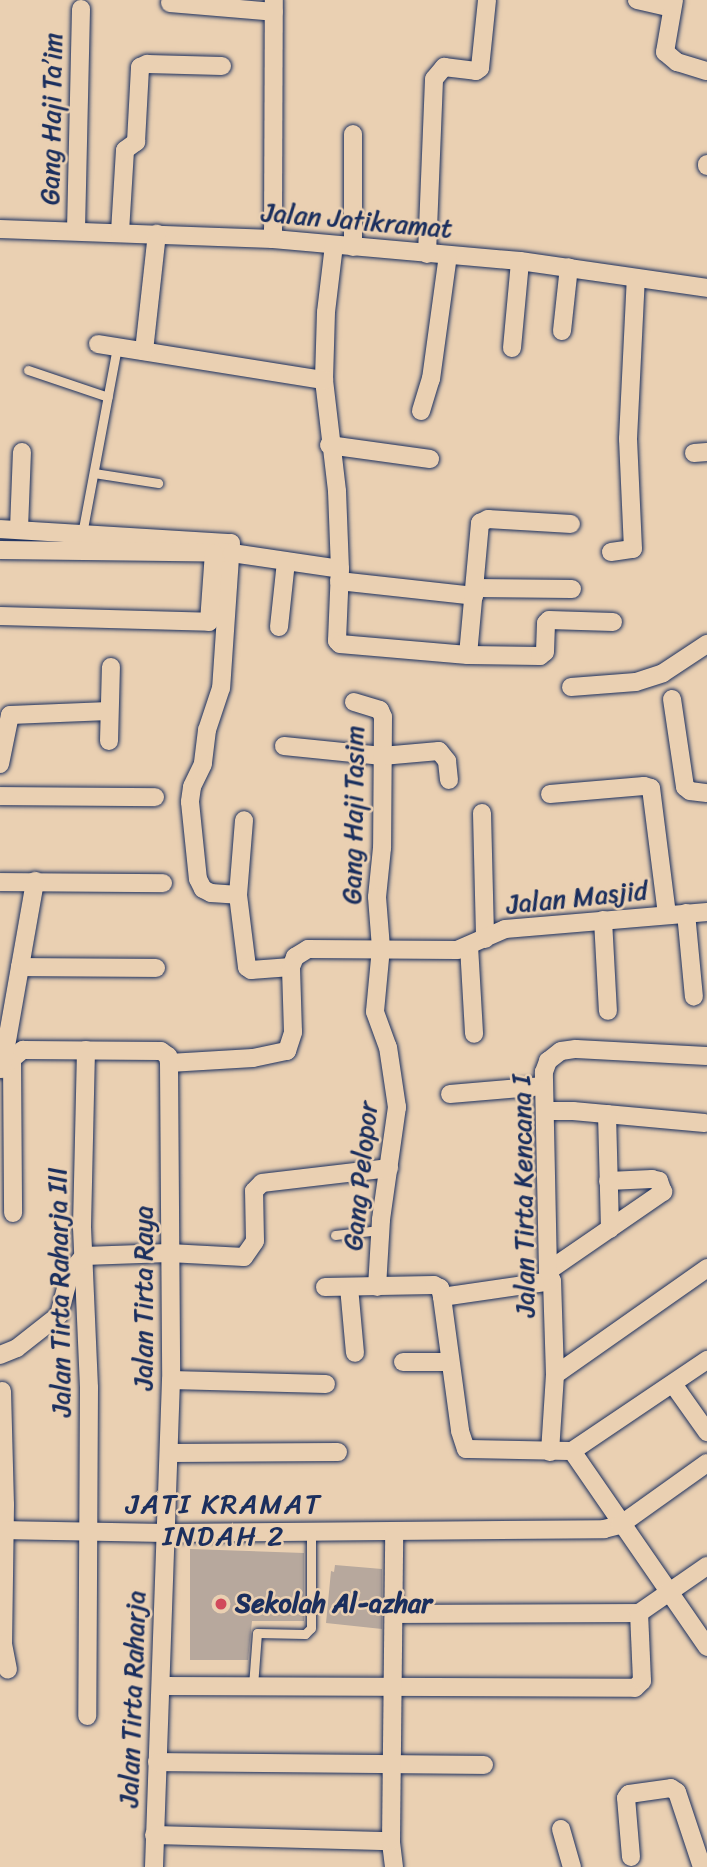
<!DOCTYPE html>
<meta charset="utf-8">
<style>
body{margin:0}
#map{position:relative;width:707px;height:1867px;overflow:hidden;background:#ead0b2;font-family:Sriracha,sans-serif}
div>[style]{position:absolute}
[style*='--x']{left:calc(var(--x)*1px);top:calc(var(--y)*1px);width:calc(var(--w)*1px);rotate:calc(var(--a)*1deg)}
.building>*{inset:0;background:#b7a89d}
.roads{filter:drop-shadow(0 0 2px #1b2f5e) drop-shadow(0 0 2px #1b2f5e)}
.service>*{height:9px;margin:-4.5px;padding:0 4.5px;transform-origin:4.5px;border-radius:4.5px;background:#ead0b2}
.minor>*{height:18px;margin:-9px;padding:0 9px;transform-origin:9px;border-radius:9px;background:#ead0b2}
.dots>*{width:19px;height:19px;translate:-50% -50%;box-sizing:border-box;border:4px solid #ead0b2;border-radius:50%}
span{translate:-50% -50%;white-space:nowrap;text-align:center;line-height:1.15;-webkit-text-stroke:5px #ead0b2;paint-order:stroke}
.street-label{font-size:26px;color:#1b2f5e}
.poi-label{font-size:26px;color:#1b2f5e;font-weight:700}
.left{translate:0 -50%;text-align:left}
.neighbourhood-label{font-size:28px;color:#1b2f5e;letter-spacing:2px}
</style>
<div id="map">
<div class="building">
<div style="clip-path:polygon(190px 1549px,304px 1553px,304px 1621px,252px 1621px,248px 1660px,190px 1660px)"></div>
<div style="clip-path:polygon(335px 1565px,382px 1569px,382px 1629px,326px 1623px,331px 1571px,334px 1572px)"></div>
</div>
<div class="roads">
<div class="service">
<div style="--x:28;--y:370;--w:84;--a:18.6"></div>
<div style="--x:94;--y:473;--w:65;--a:8.9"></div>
<div style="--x:82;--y:534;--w:190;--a:-79.4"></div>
<div style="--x:335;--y:1235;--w:45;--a:-6.3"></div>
<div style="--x:253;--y:1686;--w:53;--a:-85.7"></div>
<div style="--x:257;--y:1633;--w:48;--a:1.2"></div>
<div style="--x:305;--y:1634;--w:8;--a:-45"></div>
<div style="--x:311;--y:1628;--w:98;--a:-90"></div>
</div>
<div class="minor">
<div style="--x:637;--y:0;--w:36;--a:13"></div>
<div style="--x:674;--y:0;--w:53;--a:99.8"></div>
<div style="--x:665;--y:52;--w:16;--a:40"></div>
<div style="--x:677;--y:62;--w:31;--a:17"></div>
<div style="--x:170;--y:3;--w:104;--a:4.9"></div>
<div style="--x:707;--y:166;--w:2;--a:-90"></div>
<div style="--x:0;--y:229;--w:273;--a:2.1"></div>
<div style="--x:273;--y:239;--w:248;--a:5.1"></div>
<div style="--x:520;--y:261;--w:189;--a:8.2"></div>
<div style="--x:76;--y:230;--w:221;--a:-88.7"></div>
<div style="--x:120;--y:232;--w:82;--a:-86.5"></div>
<div style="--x:125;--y:150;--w:14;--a:-36"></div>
<div style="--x:136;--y:142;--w:75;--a:-86.9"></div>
<div style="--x:140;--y:67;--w:8;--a:-23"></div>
<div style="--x:147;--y:64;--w:75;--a:1.5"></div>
<div style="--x:273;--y:239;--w:239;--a:-89.8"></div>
<div style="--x:334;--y:245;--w:67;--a:96.8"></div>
<div style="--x:326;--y:312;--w:68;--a:91.7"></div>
<div style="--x:324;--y:380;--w:112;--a:83.3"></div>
<div style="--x:337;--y:491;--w:78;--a:87.8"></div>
<div style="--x:340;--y:569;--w:72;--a:92.4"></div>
<div style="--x:337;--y:641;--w:4;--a:45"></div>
<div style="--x:340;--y:644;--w:128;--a:4.9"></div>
<div style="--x:468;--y:655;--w:72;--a:0.8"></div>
<div style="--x:540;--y:656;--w:6;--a:-39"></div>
<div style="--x:545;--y:652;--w:29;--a:-88"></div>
<div style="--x:546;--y:623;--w:4;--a:-45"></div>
<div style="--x:549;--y:620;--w:64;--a:1.8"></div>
<div style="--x:353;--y:247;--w:113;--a:-90"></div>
<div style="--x:427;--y:254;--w:175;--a:-87.7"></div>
<div style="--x:434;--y:79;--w:16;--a:-50"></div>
<div style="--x:444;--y:67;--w:32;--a:7"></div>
<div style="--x:476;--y:71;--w:5;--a:-37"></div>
<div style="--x:480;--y:68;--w:68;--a:-84.1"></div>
<div style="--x:562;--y:331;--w:64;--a:-83.8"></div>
<div style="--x:98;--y:344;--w:229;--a:9.1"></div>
<div style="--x:512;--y:348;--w:87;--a:-84.7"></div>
<div style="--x:144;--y:351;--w:118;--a:-83.7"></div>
<div style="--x:421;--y:411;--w:34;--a:-73"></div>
<div style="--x:431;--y:379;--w:125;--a:-82.2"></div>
<div style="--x:329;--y:445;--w:102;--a:7.9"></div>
<div style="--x:694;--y:453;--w:13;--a:-4"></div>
<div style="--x:0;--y:529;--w:231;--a:3.5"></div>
<div style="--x:231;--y:543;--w:145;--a:93.9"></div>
<div style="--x:221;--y:688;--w:44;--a:108.4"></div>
<div style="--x:207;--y:730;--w:34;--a:97"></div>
<div style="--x:203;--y:764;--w:25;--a:116"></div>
<div style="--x:192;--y:787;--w:15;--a:98"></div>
<div style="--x:190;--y:802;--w:77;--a:84.1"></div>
<div style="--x:198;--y:879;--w:11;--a:63"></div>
<div style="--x:203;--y:889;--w:9;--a:27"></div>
<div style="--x:211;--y:893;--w:27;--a:4"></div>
<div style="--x:238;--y:895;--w:73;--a:82.9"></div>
<div style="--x:247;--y:967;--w:5;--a:37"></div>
<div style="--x:251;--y:970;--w:40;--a:-4.3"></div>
<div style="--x:19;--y:529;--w:77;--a:-87.8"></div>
<div style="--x:0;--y:550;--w:232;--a:0.7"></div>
<div style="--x:232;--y:553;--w:109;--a:8.4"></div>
<div style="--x:611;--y:552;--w:22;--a:-8"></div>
<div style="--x:633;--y:549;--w:110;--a:-92.6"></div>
<div style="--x:628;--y:439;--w:161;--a:-87.2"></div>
<div style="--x:339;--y:581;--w:136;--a:6.3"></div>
<div style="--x:475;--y:588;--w:97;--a:0.6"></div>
<div style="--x:0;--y:616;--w:209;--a:1.6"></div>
<div style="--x:209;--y:622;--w:69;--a:-85.9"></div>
<div style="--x:279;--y:627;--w:66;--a:-83.9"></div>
<div style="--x:468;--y:655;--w:133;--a:-84.8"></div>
<div style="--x:480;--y:523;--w:9;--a:-27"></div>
<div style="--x:488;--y:519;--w:83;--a:3.4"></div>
<div style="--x:571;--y:687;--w:65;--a:-4.4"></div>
<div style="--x:636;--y:682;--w:28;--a:-18"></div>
<div style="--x:663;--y:673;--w:53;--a:-33.4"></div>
<div style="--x:672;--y:699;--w:89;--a:81.6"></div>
<div style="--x:685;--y:787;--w:6;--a:39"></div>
<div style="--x:690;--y:791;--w:17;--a:7"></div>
<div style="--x:354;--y:702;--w:27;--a:17"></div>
<div style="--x:380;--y:710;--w:8;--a:67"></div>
<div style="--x:383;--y:717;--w:131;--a:90.4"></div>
<div style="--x:382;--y:848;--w:49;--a:95.8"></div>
<div style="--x:377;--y:897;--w:51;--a:85.5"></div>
<div style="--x:381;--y:948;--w:64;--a:95.4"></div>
<div style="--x:375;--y:1012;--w:37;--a:70"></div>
<div style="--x:388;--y:1047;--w:61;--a:81.5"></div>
<div style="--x:397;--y:1107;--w:114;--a:98.1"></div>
<div style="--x:381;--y:1220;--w:67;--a:93.4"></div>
<div style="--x:109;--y:741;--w:74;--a:-88.5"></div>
<div style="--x:284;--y:746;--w:99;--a:5.8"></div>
<div style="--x:382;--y:756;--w:57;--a:-5"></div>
<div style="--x:439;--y:751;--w:13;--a:51"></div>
<div style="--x:447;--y:761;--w:19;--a:84"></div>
<div style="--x:0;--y:764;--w:50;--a:-78.5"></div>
<div style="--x:10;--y:715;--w:99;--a:-2.3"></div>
<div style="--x:550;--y:794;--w:94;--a:-4.9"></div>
<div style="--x:644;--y:786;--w:7;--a:16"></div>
<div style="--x:651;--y:788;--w:128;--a:82.8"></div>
<div style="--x:0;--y:796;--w:155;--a:0.4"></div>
<div style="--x:482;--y:813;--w:126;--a:88.6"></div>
<div style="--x:0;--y:882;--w:163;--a:0.4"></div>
<div style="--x:238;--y:895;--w:75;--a:-85.4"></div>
<div style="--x:686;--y:913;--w:84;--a:84.6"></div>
<div style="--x:603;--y:920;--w:91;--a:86.9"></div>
<div style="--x:469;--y:946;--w:88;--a:86.7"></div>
<div style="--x:20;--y:967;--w:136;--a:0.4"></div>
<div style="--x:86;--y:1050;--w:177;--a:91.3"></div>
<div style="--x:82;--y:1227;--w:161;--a:87.5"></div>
<div style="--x:89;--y:1388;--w:328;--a:90.3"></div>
<div style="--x:12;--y:1058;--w:155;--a:89.6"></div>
<div style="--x:169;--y:1063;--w:84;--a:-3.4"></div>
<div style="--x:253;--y:1058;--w:35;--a:-12"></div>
<div style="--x:287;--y:1051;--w:20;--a:-72"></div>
<div style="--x:293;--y:1032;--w:65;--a:-91.8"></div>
<div style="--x:291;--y:967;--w:11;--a:-68"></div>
<div style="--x:295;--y:957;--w:15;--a:-32"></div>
<div style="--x:308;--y:949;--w:149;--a:0.4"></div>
<div style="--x:457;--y:950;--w:52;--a:-23.6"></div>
<div style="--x:505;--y:929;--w:203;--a:-4.8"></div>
<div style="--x:0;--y:1069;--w:30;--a:-40"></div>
<div style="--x:23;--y:1050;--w:138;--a:0.4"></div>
<div style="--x:161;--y:1051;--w:9;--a:36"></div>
<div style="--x:168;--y:1056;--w:7;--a:82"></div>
<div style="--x:169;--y:1063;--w:317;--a:89.6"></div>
<div style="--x:171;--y:1380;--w:487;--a:92"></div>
<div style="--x:2;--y:1069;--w:191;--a:-80"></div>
<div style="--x:450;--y:1094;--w:94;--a:-4.9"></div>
<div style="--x:546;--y:1111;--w:27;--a:0"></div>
<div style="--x:573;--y:1111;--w:132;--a:5.2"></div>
<div style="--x:607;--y:1114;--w:115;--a:88.5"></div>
<div style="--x:548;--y:1271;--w:140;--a:-34.5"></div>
<div style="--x:663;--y:1192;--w:12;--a:-110"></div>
<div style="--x:659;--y:1181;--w:7;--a:-164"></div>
<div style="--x:652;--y:1179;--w:44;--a:177.4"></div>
<div style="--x:325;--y:1287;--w:109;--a:-1.1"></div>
<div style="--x:434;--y:1285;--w:7;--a:27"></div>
<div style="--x:440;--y:1288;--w:9;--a:77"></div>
<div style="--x:442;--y:1297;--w:135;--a:82.3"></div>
<div style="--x:460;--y:1431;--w:19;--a:72"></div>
<div style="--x:466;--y:1449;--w:106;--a:1.1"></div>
<div style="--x:349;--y:1287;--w:66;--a:84.8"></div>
<div style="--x:442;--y:1297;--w:111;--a:-8.3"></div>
<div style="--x:0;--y:1355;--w:18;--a:-22"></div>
<div style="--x:17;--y:1348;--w:53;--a:-38.2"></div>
<div style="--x:59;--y:1315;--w:43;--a:-75.3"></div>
<div style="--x:70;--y:1273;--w:22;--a:-51"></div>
<div style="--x:84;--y:1256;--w:85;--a:-2"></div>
<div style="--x:169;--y:1253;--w:75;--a:3.1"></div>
<div style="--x:244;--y:1257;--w:19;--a:-55"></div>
<div style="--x:255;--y:1241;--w:50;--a:-91.1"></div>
<div style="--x:254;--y:1191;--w:11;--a:-45"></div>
<div style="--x:262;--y:1183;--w:128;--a:-6.7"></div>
<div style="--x:403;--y:1362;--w:47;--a:0"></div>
<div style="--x:555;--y:1375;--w:186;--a:-35.1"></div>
<div style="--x:171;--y:1380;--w:155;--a:1.5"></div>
<div style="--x:673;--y:1384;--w:59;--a:54.7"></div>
<div style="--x:2;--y:1391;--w:114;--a:88.5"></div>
<div style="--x:5;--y:1505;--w:139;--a:90.8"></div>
<div style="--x:3;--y:1644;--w:26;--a:79"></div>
<div style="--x:572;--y:1451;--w:238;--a:55.4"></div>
<div style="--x:572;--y:1451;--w:163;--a:-34"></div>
<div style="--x:550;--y:1452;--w:77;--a:-86.3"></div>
<div style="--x:555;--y:1375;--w:94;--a:-91.8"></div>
<div style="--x:552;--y:1281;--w:11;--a:-112"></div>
<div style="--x:548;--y:1271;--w:199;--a:-91.2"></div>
<div style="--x:544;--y:1072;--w:12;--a:-70"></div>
<div style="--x:548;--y:1061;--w:16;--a:-38"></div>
<div style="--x:561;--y:1051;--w:15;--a:-8"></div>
<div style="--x:576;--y:1049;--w:131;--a:3.1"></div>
<div style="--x:169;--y:1453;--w:169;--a:-0.3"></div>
<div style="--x:0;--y:1530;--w:166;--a:1"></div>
<div style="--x:166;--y:1533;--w:438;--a:-0.5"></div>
<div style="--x:604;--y:1529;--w:16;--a:-14"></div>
<div style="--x:620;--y:1525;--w:107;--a:-35.5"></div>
<div style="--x:395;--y:1614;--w:244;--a:-0.2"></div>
<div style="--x:639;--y:1613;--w:83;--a:-34.7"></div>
<div style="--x:162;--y:1686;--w:473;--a:0.2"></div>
<div style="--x:635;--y:1688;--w:10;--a:-45"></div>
<div style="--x:642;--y:1681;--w:68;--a:-92.5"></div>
<div style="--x:157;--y:1762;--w:327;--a:0.5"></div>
<div style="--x:561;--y:1829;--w:40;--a:74"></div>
<div style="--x:154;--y:1835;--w:237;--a:1.5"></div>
<div style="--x:631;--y:1857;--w:59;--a:-94.8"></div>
<div style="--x:626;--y:1798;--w:5;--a:-53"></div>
<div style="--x:629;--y:1794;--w:42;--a:-8.1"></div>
<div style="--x:671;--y:1788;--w:7;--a:34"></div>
<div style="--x:677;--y:1792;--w:79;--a:71.6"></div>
<div style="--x:394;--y:1867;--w:26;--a:-97"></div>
<div style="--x:391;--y:1841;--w:309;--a:-89.4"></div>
</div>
</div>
<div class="dots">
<div style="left:221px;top:1604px;background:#d1495b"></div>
</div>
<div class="street-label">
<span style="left:52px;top:119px;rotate:-89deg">Gang Haji Ta’im</span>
<span style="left:357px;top:221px;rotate:5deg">Jalan Jatikramat</span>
<span style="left:354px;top:815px;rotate:-89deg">Gang Haji Tasim</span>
<span style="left:577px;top:898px;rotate:-6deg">Jalan Masjid</span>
<span style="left:361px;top:1176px;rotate:-84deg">Gang Pelopor</span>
<span style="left:524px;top:1196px;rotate:-91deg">Jalan Tirta Kencana I</span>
<span style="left:60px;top:1292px;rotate:-91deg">Jalan Tirta Raharja III</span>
<span style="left:144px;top:1298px;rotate:-90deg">Jalan Tirta Raya</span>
<span style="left:133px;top:1699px;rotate:-88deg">Jalan Tirta Raharja</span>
</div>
<div class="poi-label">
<span class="left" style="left:235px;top:1604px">Sekolah Al-azhar</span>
</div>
<div class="neighbourhood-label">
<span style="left:224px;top:1520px">JATI KRAMAT<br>INDAH 2</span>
</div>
</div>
